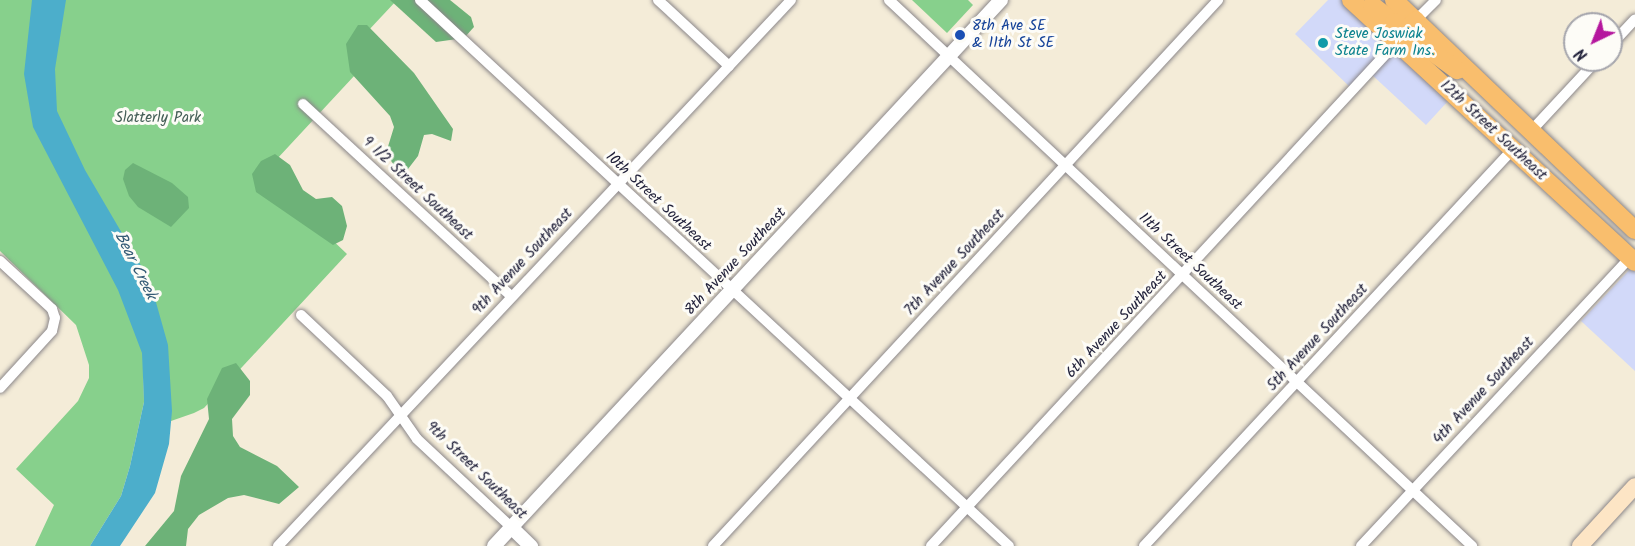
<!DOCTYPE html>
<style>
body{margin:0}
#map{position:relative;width:1635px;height:546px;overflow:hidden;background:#f4ecd8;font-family:Kalam,sans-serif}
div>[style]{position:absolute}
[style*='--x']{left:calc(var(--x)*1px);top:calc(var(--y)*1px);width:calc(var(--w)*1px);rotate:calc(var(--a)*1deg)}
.built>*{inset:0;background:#d2d9f9}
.green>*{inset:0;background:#87d08c}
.forest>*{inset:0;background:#6db278}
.water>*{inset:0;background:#4caecb}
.roads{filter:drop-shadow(0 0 2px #8b878a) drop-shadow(0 0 2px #8b878a)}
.minor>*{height:10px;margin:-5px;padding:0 5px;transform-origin:5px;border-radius:5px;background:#fff}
.tertiary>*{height:14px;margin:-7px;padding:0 7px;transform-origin:7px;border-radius:7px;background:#fff}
.secondary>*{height:16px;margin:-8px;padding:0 8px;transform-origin:8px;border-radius:8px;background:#fde5c5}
.primary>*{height:18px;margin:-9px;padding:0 9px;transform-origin:9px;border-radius:9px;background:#f9be6d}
.dots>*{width:16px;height:16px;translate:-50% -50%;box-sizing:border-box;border:3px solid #fdfcf7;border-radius:50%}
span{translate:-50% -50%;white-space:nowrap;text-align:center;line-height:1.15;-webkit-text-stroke:6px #fdfcf7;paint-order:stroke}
.transit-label{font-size:15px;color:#164399}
.left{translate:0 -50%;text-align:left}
.culture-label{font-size:15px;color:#0d838f}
.park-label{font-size:15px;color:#455f57}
.street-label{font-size:15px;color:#22223b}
.water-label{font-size:16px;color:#335a75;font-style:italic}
.north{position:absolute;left:1563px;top:12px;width:60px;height:60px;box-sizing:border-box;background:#fdfcf7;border:2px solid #a5a5ac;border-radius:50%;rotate:223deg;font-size:16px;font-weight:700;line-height:24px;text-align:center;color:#22223b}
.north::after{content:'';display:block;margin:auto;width:21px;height:27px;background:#b5179e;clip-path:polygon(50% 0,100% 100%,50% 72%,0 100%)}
</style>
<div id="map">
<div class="built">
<div style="clip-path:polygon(1328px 0,1344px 0,1449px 100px,1426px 125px,1370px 73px,1353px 90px,1295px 34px)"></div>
<div style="clip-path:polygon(1631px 268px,1635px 272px,1635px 371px,1581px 321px)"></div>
</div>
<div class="green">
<div style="clip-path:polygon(0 0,397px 0,367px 32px,381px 47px,263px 174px,347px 254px,204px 408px,194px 413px,171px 421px,143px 363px,144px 402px,130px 466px,121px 496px,90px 546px,35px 546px,54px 505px,16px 469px,78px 401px,89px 378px,89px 365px,76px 325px,0 251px)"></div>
<div style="clip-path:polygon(912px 0,968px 0,973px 5px,947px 33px)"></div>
</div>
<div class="forest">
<div style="clip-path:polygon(390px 0,450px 0,471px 17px,474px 27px,464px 38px,436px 42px)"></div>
<div style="clip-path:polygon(358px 25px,367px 25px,414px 73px,453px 129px,451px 141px,432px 134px,424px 135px,418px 156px,408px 169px,397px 170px,386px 153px,394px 127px,390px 116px,350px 72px,346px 44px)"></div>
<div style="clip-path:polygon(275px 154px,290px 165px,303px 190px,316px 199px,332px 197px,342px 206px,347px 226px,343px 240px,333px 245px,256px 192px,252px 174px,261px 161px)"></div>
<div style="clip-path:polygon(133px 163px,172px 183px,188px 197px,189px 208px,171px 227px,138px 207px,129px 196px,123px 179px,125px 170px)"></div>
<div style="clip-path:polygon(236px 363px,250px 381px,250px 395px,232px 419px,233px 436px,240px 447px,277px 466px,299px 487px,279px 504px,244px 495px,228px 498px,199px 515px,188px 529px,186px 546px,145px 546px,174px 511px,181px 476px,209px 419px,207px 399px,222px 368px)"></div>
</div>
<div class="water">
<div style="clip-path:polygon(32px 0,66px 0,55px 69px,57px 111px,85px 170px,150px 281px,168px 345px,172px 411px,169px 444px,155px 493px,120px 546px,90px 546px,121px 496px,130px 466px,144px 402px,142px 353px,118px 290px,33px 127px,24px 74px)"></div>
</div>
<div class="roads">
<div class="minor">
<div style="--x:420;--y:0;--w:803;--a:42.83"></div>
<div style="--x:658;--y:0;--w:97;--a:42.9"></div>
<div style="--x:889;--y:0;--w:799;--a:43.12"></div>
<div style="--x:1416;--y:20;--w:28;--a:-45"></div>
<div style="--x:1611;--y:45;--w:35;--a:-47"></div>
<div style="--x:303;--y:104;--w:283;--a:42.7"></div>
<div style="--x:1531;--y:131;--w:97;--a:-47.1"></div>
<div style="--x:0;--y:261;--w:71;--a:42.7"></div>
<div style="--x:52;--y:309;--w:9;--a:72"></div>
<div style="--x:55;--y:318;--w:13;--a:103"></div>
<div style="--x:52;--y:331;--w:77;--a:132.4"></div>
<div style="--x:301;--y:315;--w:118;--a:43.3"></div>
<div style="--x:387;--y:396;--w:52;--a:55.1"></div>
<div style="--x:417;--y:439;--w:129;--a:43.1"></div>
<div style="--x:278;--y:546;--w:749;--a:-46.78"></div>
<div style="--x:713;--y:546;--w:744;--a:-47.23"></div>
<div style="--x:931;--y:546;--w:685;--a:-47.25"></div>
<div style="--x:1144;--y:546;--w:542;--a:-47.09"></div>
<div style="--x:1361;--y:546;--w:394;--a:-47"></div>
</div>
<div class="tertiary">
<div style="--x:511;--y:527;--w:28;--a:44"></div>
<div style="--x:494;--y:546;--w:745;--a:-47.12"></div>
</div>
<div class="secondary">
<div style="--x:1580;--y:546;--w:81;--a:-47.5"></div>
</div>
<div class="primary">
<div style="--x:1351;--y:0;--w:386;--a:42.7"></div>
<div style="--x:1394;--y:0;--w:333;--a:43.7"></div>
<div style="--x:1372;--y:5;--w:28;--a:38"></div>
<div style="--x:1394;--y:22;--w:16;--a:14"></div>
<div style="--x:1410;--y:26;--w:8;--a:-45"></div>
<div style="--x:1396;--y:43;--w:9;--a:-32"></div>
<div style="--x:1404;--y:38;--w:12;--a:9"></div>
<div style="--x:1416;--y:40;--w:51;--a:36.2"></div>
</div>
</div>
<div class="dots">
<div style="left:960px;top:35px;background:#1a4fb4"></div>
<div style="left:1323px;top:43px;background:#0f9aa8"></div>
</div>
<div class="transit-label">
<span class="left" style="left:972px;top:35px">8th Ave SE<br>&amp; 11th St SE</span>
</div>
<div class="culture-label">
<span class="left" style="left:1335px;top:43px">Steve Joswiak<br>State Farm Ins.</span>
</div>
<div class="park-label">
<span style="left:158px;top:119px">Slatterly Park</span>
</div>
<div class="street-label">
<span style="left:1493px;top:131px;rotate:43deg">12th Street Southeast</span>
<span style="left:417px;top:189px;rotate:43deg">9 1/2 Street Southeast</span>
<span style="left:658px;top:202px;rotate:43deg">10th Street Southeast</span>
<span style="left:523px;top:262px;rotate:-47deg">9th Avenue Southeast</span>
<span style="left:736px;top:262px;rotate:-47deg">8th Avenue Southeast</span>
<span style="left:1190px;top:262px;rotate:43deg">11th Street Southeast</span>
<span style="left:955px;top:263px;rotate:-47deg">7th Avenue Southeast</span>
<span style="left:1117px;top:325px;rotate:-47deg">6th Avenue Southeast</span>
<span style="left:1318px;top:338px;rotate:-47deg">5th Avenue Southeast</span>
<span style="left:1484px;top:391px;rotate:-47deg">4th Avenue Southeast</span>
<span style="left:476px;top:471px;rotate:44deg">9th Street Southeast</span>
</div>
<div class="water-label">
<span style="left:135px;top:266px;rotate:63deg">Bear Creek</span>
</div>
<div class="north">N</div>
</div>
